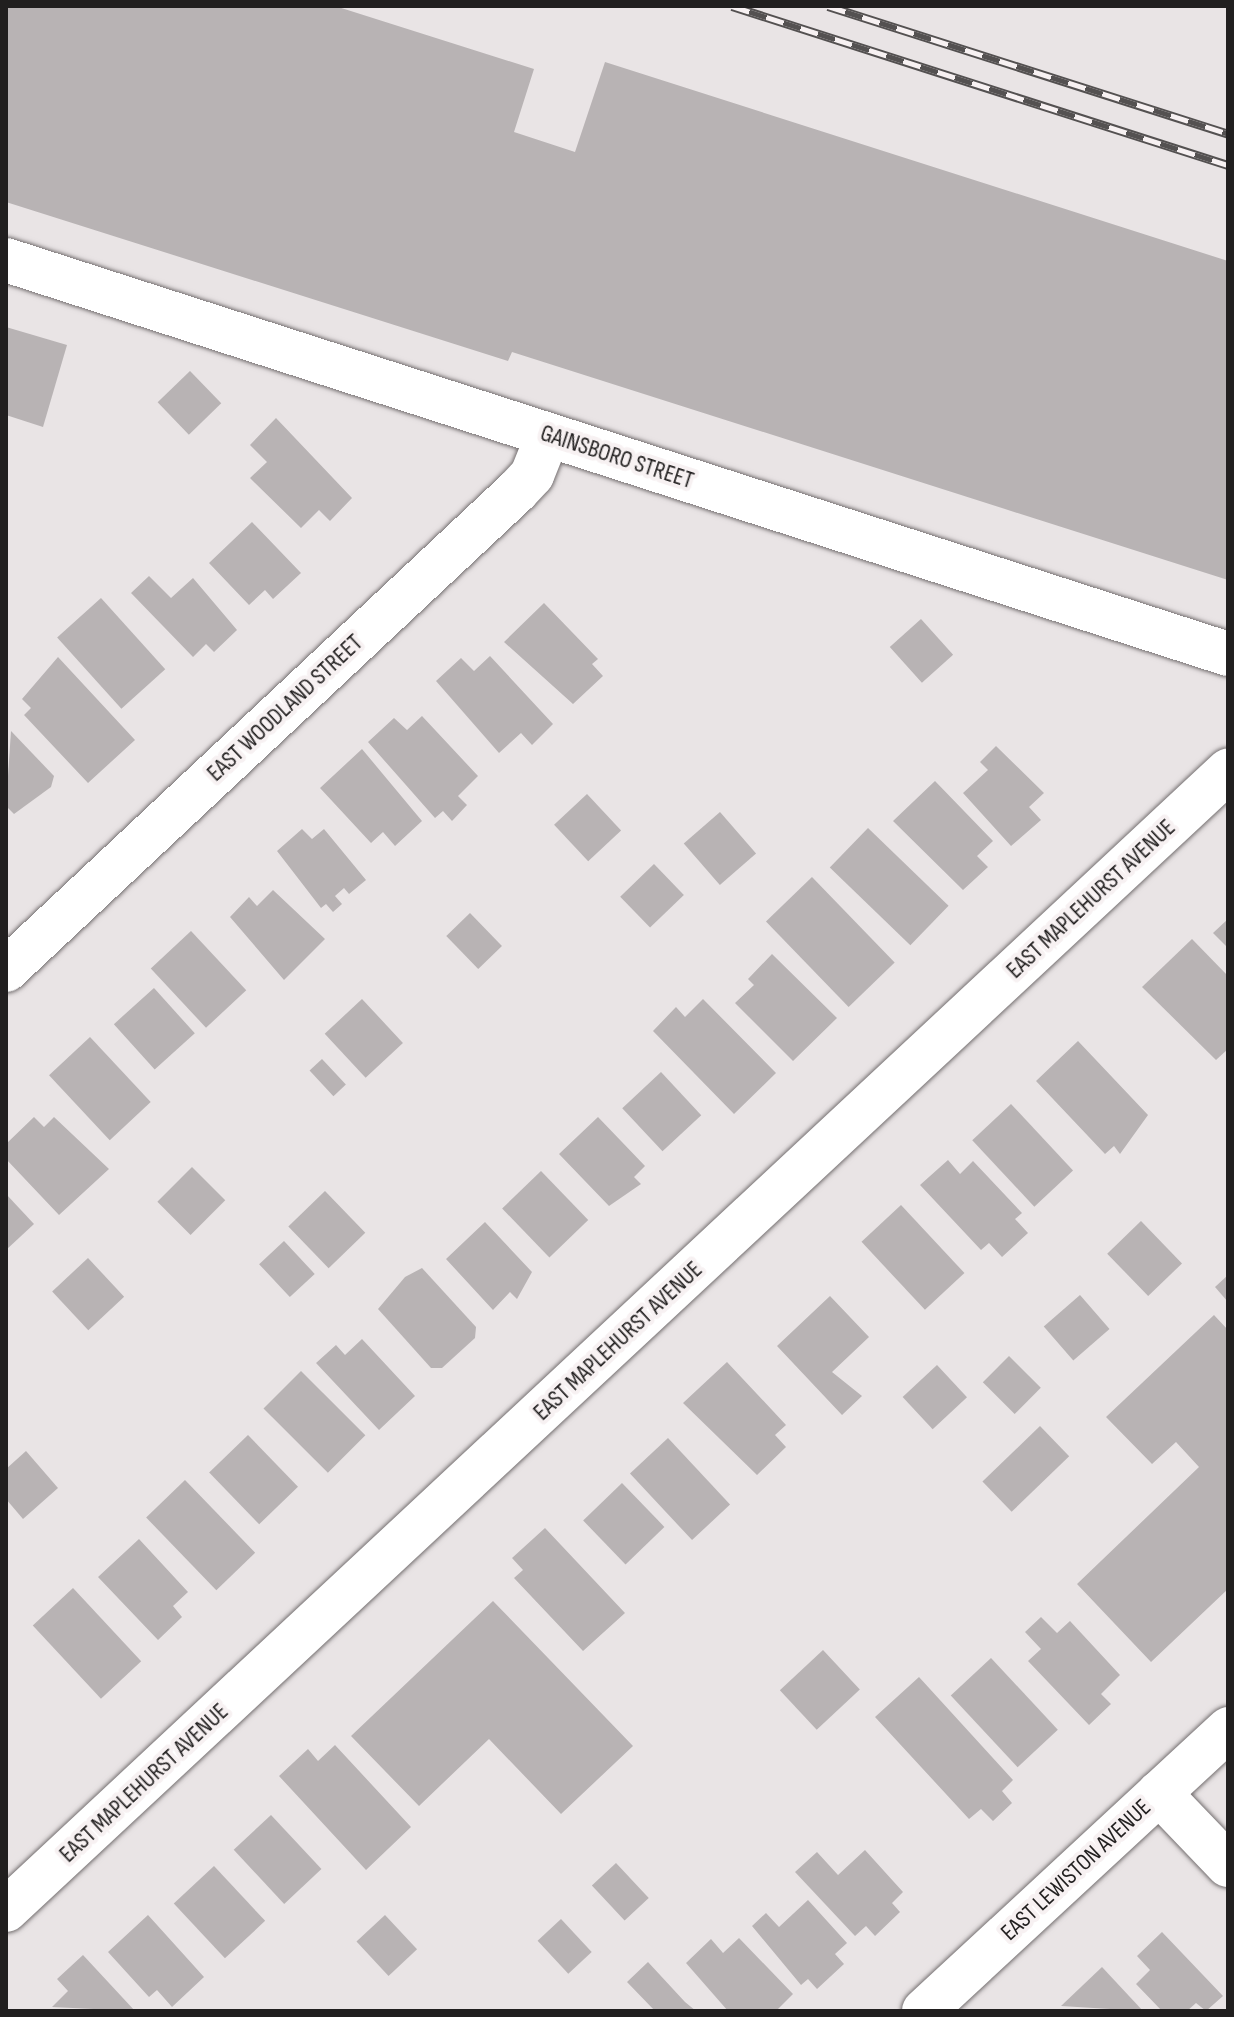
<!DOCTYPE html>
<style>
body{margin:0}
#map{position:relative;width:1234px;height:2017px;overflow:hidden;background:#e9e4e5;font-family:"Sofia Sans Condensed",sans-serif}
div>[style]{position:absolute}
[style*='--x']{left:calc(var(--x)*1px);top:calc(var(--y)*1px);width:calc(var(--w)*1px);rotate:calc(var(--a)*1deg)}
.building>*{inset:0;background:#b8b3b4;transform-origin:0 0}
.roads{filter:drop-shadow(0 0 2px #746f70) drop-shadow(0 0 2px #746f70)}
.minor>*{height:44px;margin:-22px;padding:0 22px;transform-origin:22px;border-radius:22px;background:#fff}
.rail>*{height:9px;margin-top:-4.5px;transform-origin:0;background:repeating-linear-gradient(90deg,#f7f1f2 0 18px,#545151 0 36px);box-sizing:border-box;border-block:2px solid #545151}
span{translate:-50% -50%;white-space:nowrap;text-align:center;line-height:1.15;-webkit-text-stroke:8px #f7f1f2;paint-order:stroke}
.street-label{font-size:24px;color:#211f1f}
.frame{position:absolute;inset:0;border:8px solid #211f1f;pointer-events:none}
</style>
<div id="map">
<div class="building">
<div style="clip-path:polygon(6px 6px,335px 6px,534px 69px,514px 132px,575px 152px,605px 62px,1228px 261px,1228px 580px,512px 352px,508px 361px,6px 202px)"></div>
<div style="clip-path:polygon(6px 327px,67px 345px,43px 427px,6px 415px)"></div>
<div style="left:190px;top:371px;width:45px;height:45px;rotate:46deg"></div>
<div style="clip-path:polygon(276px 418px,352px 498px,330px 521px,319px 510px,301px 528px,250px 478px,267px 462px,250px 445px)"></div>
<div style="clip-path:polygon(252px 522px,301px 573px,273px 599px,265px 590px,249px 605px,209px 563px)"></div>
<div style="clip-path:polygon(149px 576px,171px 598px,193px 578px,237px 630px,214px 652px,206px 644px,193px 657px,131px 593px)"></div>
<div style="left:101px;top:598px;width:96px;height:59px;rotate:48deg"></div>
<div style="clip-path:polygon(544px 603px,598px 659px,592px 664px,603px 676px,573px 704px,504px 642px)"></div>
<div style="left:921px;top:619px;width:48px;height:42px;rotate:48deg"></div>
<div style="clip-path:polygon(490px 656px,553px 724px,532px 745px,521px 733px,499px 753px,436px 681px,461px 658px,474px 671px)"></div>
<div style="clip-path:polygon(58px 657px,135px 740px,88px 783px,24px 715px,31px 708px,22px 699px)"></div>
<div style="clip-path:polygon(422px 716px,478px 776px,458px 796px,467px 805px,452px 821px,443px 811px,435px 818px,368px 742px,394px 718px,407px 730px)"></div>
<div style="clip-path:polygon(11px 731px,54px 776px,51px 787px,14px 814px,6px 806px)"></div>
<div style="clip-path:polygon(996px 746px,1044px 793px,1029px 807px,1041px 820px,1011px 846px,963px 793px,988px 770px,980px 762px)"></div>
<div style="clip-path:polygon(362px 749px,422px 821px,395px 846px,383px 832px,371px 843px,320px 788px)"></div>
<div style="clip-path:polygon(935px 781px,993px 841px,977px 856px,988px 867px,963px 890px,893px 821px)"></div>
<div style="left:587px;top:794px;width:50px;height:45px;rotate:47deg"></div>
<div style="left:720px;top:812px;width:55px;height:48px;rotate:49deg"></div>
<div style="left:868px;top:828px;width:112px;height:55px;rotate:44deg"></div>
<div style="clip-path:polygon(302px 829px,312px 839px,324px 829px,366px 880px,349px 894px,344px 888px,335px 896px,342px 904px,333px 912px,326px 904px,321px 908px,277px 851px)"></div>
<div style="left:654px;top:864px;width:43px;height:47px;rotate:46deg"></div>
<div style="left:812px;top:877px;width:119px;height:64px;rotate:46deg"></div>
<div style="clip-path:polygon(273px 890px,325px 939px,284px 980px,230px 917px,249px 897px,257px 906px)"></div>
<div style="left:470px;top:913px;width:46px;height:33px;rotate:46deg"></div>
<div style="clip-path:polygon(1228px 919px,1228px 948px,1213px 933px)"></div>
<div style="left:191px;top:931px;width:81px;height:55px;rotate:47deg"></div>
<div style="clip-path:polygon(1192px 939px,1228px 976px,1228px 1049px,1216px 1060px,1142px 987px)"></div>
<div style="clip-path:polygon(772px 954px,837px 1018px,793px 1061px,735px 1003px,754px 985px,748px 979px)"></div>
<div style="left:154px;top:988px;width:61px;height:54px;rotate:48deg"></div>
<div style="left:362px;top:999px;width:60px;height:51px;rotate:47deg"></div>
<div style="clip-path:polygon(703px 999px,776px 1073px,734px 1114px,653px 1031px,676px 1007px,685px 1017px)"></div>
<div style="left:90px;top:1037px;width:89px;height:56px;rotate:47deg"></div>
<div style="clip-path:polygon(1078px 1041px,1148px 1115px,1120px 1154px,1114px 1146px,1105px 1154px,1036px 1081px)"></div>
<div style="left:322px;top:1059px;width:35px;height:17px;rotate:47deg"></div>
<div style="left:661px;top:1072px;width:59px;height:53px;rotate:47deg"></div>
<div style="left:1011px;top:1104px;width:91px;height:53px;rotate:47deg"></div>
<div style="clip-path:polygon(34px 1117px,44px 1127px,54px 1117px,109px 1169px,59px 1215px,6px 1159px,6px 1144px)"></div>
<div style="clip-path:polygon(598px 1117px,645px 1166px,634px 1177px,641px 1184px,609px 1206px,559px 1154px)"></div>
<div style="clip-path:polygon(948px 1160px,960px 1174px,973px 1161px,1022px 1213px,1015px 1219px,1028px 1233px,1002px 1257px,989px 1243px,981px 1250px,920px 1185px)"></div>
<div style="left:192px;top:1167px;width:47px;height:49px;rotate:45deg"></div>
<div style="left:541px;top:1171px;width:68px;height:54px;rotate:46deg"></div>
<div style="left:325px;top:1191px;width:58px;height:51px;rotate:46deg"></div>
<div style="clip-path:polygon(6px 1194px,34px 1224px,6px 1250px)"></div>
<div style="left:901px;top:1205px;width:93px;height:54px;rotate:47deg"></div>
<div style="left:1141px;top:1221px;width:59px;height:47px;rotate:46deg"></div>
<div style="clip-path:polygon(485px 1222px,532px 1272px,517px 1299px,510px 1292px,493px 1310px,446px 1259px)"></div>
<div style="left:284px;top:1241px;width:45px;height:34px;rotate:47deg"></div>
<div style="left:88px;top:1258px;width:53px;height:49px;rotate:47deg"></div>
<div style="clip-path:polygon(422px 1268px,476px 1327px,475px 1338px,442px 1368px,431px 1368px,378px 1309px,405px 1277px)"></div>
<div style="clip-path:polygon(1228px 1275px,1228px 1302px,1215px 1287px)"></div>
<div style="left:1080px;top:1295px;width:45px;height:48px;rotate:49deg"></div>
<div style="clip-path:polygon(830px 1296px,869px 1337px,832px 1372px,862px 1396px,842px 1415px,777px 1346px)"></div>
<div style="clip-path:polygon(1214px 1315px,1228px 1330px,1228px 1589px,1151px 1662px,1077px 1584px,1199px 1467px,1176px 1442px,1152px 1464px,1106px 1417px)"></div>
<div style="clip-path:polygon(362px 1339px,415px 1396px,379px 1430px,316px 1363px,336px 1345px,345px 1355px)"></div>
<div style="left:1009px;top:1356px;width:45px;height:37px;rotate:45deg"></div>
<div style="clip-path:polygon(727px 1362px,786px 1425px,775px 1435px,786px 1447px,757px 1475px,683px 1403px)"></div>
<div style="left:937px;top:1365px;width:44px;height:47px;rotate:47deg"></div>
<div style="left:301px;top:1371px;width:91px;height:53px;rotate:45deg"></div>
<div style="left:1040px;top:1426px;width:42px;height:80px;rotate:46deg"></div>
<div style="left:248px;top:1435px;width:72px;height:54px;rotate:46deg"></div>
<div style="left:668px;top:1438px;width:91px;height:52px;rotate:47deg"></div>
<div style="clip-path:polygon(26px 1451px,58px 1488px,23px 1519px,6px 1499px,6px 1469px)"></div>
<div style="left:185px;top:1480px;width:101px;height:54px;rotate:46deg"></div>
<div style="left:622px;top:1483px;width:61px;height:54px;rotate:46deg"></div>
<div style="clip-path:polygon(545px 1528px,625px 1613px,583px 1651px,514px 1578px,523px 1570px,512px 1558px)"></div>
<div style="clip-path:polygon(139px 1539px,188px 1592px,173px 1606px,182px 1617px,158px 1640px,98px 1577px)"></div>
<div style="left:73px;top:1588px;width:100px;height:55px;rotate:47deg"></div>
<div style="clip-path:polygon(493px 1601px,633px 1746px,561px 1814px,489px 1739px,419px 1806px,351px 1736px)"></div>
<div style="clip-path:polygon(1041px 1617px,1057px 1633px,1070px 1621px,1120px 1675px,1101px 1694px,1111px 1704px,1089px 1725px,1028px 1661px,1041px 1649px,1025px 1632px)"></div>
<div style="left:823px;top:1650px;width:54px;height:59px;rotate:47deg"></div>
<div style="left:991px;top:1658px;width:98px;height:55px;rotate:47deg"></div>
<div style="clip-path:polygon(919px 1677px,1013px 1780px,1002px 1791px,1012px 1803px,993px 1821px,981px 1809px,969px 1819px,875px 1717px)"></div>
<div style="clip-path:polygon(335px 1745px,411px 1827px,366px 1870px,279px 1776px,308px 1749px,318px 1761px)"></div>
<div style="left:271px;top:1815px;width:74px;height:51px;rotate:47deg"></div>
<div style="clip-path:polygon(865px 1850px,903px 1892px,892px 1903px,900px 1912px,875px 1936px,866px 1926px,855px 1936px,795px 1872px,817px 1852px,838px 1875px)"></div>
<div style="left:616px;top:1863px;width:48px;height:33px;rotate:47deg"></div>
<div style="left:214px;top:1866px;width:75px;height:55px;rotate:47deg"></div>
<div style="clip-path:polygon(808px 1900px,847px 1943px,835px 1954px,844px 1964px,817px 1989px,808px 1979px,801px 1985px,752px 1926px,766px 1913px,779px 1927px)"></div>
<div style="clip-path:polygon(148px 1915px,204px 1977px,172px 2007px,157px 1990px,149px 1997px,108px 1952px)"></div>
<div style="left:385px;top:1915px;width:47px;height:39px;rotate:47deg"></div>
<div style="left:561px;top:1919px;width:45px;height:32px;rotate:47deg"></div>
<div style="clip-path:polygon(1162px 1932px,1223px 1996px,1206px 2011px,1196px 2003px,1187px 2011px,1162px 2011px,1136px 1984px,1150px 1970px,1137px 1956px)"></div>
<div style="clip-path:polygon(739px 1938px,793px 1994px,776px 2011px,728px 2011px,686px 1963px,711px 1939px,723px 1953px)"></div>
<div style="clip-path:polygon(83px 1955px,135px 2011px,52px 2007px,68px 1991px,57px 1979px)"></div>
<div style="clip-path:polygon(648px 1962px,685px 2002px,696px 2011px,655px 2011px,627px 1982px)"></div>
<div style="clip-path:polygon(1102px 1967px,1143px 2011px,1061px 2006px)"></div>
</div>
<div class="roads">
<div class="minor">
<div style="--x:6;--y:260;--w:1284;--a:17.87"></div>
<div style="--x:6;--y:970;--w:700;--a:-43.15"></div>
<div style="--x:517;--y:491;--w:22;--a:-47"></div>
<div style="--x:532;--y:475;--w:43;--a:-68.2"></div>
<div style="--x:1159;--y:1793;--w:100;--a:46.2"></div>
<div style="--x:6;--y:1910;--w:1671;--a:-42.99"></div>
<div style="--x:924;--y:2011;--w:415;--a:-42.8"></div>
</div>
</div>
<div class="rail">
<div style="--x:732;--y:6;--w:521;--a:17.77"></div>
<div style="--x:828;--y:6;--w:420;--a:17.7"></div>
</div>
<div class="street-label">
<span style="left:617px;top:457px;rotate:18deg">GAINSBORO STREET</span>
<span style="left:285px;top:708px;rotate:-43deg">EAST WOODLAND STREET</span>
<span style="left:1091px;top:899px;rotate:-43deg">EAST MAPLEHURST AVENUE</span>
<span style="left:618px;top:1341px;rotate:-43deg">EAST MAPLEHURST AVENUE</span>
<span style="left:144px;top:1783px;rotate:-43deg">EAST MAPLEHURST AVENUE</span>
<span style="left:1076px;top:1870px;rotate:-43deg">EAST LEWISTON AVENUE</span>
</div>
<div class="frame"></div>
</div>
